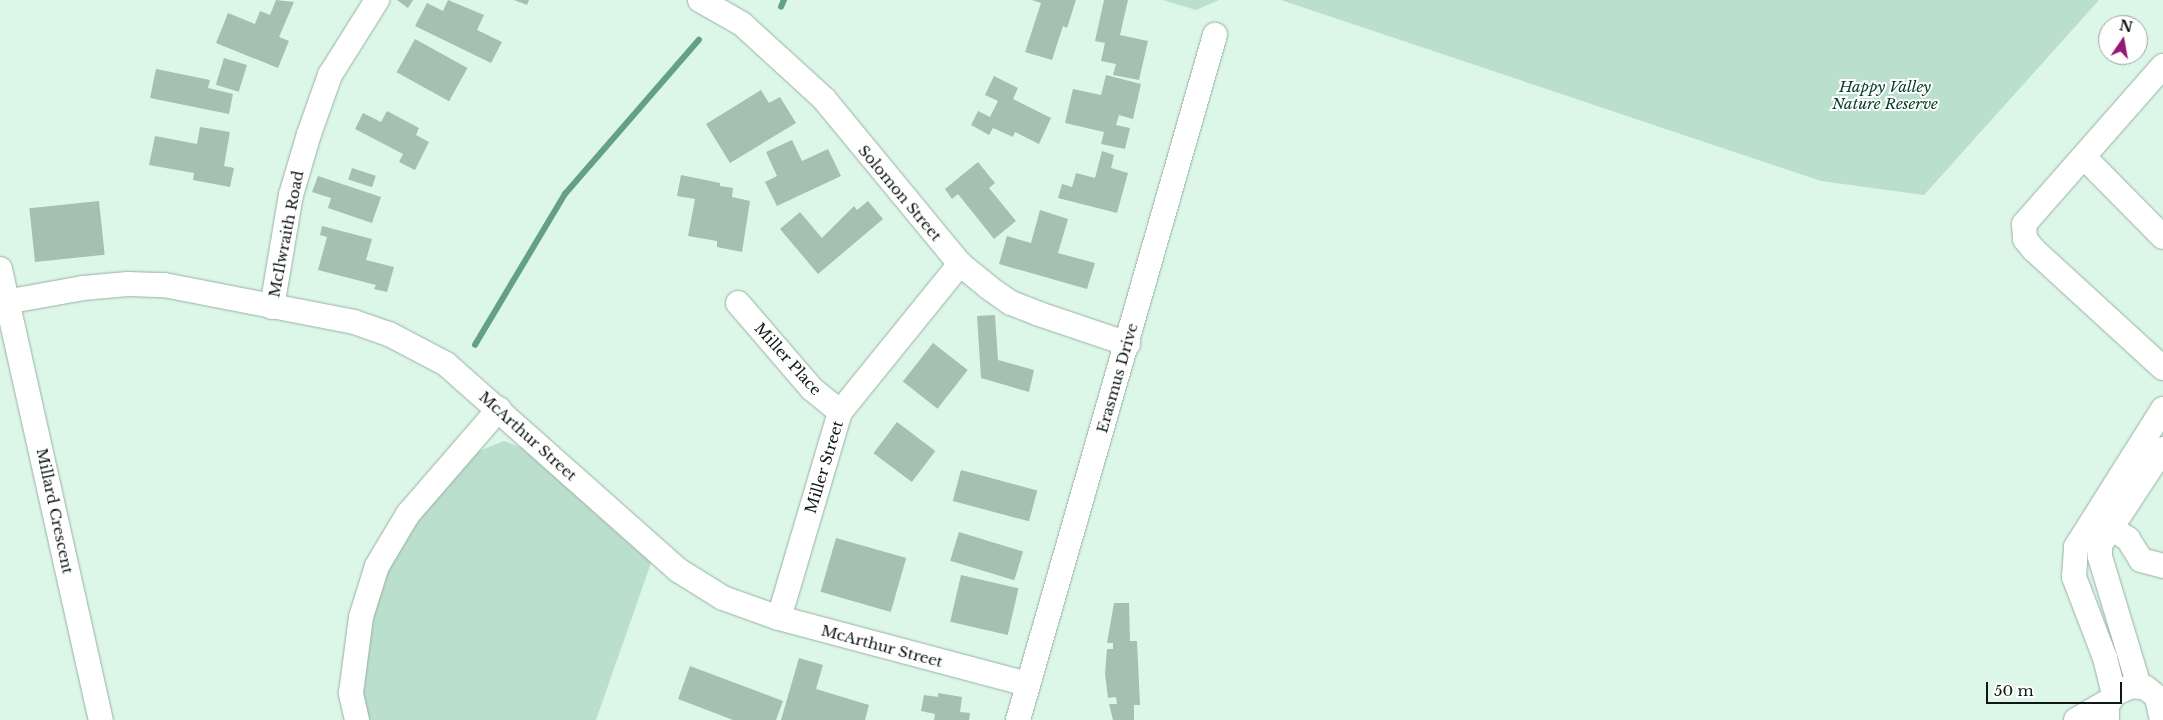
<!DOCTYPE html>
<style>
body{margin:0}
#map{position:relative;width:2163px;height:720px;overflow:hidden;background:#dcf6e8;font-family:"Libre Baskerville",serif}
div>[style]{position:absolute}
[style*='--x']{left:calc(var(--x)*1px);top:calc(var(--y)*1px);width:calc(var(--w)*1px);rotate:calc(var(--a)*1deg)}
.green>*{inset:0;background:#badfcc}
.stream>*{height:5.5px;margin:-2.75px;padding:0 2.75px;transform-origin:2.75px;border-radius:2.75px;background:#64a184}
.building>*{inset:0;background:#a5bfb1;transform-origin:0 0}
.roads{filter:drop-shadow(0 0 1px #98b1a4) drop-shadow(0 0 1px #98b1a4)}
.minor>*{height:24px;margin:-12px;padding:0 12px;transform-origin:12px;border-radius:12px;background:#fff}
span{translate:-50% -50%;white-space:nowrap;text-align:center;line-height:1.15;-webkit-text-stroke:4px #fff;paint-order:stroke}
.park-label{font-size:15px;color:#053c28;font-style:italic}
.street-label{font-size:15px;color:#0e1713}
.north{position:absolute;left:2098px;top:15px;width:50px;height:50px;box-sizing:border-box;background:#fff;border:1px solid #9fa2a1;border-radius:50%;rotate:12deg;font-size:14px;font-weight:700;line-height:20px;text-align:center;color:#0e1713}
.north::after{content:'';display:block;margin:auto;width:18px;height:22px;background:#951872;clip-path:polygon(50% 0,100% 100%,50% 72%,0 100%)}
.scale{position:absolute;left:1986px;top:682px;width:136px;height:22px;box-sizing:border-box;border:2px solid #0e1713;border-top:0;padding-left:6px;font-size:15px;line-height:18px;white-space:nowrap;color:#0e1713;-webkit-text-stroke:4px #fff;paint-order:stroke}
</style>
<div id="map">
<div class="green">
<div style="clip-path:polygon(1163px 0,1219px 0,1196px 10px)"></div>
<div style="clip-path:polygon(1281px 0,2099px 0,1924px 195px,1821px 181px)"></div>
<div style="clip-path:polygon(504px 441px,522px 448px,651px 563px,596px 720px,365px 720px,361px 678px,366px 633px,381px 582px,398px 549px,427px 509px,479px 451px)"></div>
</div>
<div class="stream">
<div style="--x:781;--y:7;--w:8;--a:-67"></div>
<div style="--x:475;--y:345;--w:176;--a:-59.2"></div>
<div style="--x:565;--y:194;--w:204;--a:-49"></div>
</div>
<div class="building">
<div style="clip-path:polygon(276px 0,294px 2px,279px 37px,289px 41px,278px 68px,216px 43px,228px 13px,255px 24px,260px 11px,270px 15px)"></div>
<div style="clip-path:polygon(397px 0,413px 0,408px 8px)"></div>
<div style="clip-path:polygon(448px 0,484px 15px,477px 30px,502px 42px,491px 63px,415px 26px,427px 3px,443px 11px)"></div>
<div style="clip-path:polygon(514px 0,529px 0,527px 5px)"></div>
<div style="clip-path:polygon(1032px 0,1076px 0,1067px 28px,1063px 26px,1052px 60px,1025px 52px,1041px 3px)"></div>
<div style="clip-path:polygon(1104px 0,1128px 0,1120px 35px,1148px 41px,1139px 80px,1113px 75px,1116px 64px,1101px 61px,1105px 43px,1095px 41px)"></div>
<div style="left:415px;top:39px;width:60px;height:38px;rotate:29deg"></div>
<div style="left:224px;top:58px;width:24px;height:28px;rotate:17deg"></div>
<div style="clip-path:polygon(156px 69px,210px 80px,208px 88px,233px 94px,229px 114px,150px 98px)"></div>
<div style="clip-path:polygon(1106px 75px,1141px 84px,1133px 119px,1119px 115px,1116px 125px,1130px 128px,1125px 149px,1101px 144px,1104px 132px,1065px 123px,1073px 89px,1101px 95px)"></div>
<div style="clip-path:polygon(994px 76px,1018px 88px,1013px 99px,1051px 118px,1039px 144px,1015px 132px,1013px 137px,993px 128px,989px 135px,971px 125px,978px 111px,990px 117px,998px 101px,985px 95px)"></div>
<div style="clip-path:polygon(761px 90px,769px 103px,780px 97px,796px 123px,730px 163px,706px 124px)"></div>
<div style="clip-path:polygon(387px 111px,419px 128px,416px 135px,429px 142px,415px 170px,399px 162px,403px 154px,355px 129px,363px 113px,381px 122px)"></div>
<div style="clip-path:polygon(200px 127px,230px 132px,224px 166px,234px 168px,230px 187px,193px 180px,194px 173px,149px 165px,155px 136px,197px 144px)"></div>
<div style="clip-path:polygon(792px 140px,802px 161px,828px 149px,841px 176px,777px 206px,765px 182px,777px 176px,766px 152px)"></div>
<div style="clip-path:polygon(1102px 151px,1114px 155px,1111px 168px,1128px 173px,1117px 213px,1058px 198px,1062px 184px,1072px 187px,1076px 173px,1095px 178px)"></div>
<div style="clip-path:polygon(978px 162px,995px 183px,989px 188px,1016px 221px,994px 239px,958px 194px,952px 199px,945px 189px)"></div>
<div style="left:352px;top:168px;width:25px;height:12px;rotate:18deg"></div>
<div style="clip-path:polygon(681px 175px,720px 183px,720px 186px,733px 188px,732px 197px,750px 201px,742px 252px,717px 247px,717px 241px,688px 236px,695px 199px,677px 196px)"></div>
<div style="clip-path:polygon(318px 176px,381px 197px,372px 223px,328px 208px,331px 198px,312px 192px)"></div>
<div style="left:99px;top:201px;width:54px;height:70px;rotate:84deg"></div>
<div style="clip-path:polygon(868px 201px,883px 219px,818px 274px,780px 229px,800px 212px,822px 238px,854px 206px,857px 210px)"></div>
<div style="clip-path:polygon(1040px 210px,1068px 219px,1058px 253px,1095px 263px,1087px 289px,999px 264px,1007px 236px,1031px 243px)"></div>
<div style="clip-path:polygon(322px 226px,372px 239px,366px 260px,394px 267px,387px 292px,374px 289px,376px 285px,318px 270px,327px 237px,320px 235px)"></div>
<div style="clip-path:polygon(995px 315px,998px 360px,1034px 370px,1029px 392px,981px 378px,977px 316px)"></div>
<div style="left:933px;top:343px;width:44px;height:49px;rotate:38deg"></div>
<div style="left:897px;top:422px;width:48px;height:39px;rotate:37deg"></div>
<div style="left:961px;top:470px;width:79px;height:32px;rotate:15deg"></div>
<div style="left:959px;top:532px;width:67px;height:30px;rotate:17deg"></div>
<div style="left:836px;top:538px;width:73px;height:56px;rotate:16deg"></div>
<div style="left:961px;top:575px;width:59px;height:48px;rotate:13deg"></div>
<div style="clip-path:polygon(1114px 603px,1129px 603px,1130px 641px,1137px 641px,1140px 705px,1134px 705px,1134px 720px,1113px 720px,1109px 704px,1117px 704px,1116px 697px,1108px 698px,1105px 674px,1107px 649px,1113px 649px,1113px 643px,1107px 643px)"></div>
<div style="clip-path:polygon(799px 658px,823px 665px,816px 689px,869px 705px,865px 720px,781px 720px)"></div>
<div style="clip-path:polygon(690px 666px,783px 701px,776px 720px,733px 720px,678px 699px)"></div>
<div style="clip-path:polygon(938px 693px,962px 697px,960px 712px,970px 713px,969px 720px,934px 720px,935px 714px,921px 711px,924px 695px,938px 697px)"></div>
</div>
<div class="roads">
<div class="minor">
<div style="--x:700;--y:0;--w:48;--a:29.7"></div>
<div style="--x:742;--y:24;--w:111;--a:42.4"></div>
<div style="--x:824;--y:99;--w:214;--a:50.5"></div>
<div style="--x:960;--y:264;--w:36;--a:39"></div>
<div style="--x:988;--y:287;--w:28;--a:35"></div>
<div style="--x:1011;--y:303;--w:30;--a:21"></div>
<div style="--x:1039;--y:314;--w:94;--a:18.6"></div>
<div style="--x:2163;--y:66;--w:210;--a:131.3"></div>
<div style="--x:2024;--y:224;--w:15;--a:86"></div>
<div style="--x:2025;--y:239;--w:14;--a:51"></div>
<div style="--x:2034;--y:250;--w:175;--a:42.5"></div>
<div style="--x:2084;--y:157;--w:112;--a:45.4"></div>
<div style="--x:0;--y:269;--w:462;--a:77.4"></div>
<div style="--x:0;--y:303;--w:84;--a:-10.2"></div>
<div style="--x:83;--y:288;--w:45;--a:-5.1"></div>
<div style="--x:128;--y:284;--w:36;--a:2"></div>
<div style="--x:164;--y:285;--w:194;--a:11"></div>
<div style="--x:354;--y:322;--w:37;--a:19"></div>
<div style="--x:389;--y:334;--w:64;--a:27.8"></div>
<div style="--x:446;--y:364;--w:310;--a:41.6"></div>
<div style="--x:678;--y:570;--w:53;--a:31.9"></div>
<div style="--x:723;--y:598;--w:59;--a:19.7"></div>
<div style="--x:779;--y:618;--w:257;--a:14.9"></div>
<div style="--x:738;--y:303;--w:113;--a:49.3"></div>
<div style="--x:812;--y:389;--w:36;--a:39"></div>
<div style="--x:272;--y:307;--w:114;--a:-80.4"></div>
<div style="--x:291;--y:195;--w:64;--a:-73.6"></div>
<div style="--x:309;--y:134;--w:63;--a:-70.4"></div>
<div style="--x:330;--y:75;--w:89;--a:-57.9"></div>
<div style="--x:2099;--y:520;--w:35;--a:33"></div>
<div style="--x:2128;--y:539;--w:25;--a:58"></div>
<div style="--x:2141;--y:560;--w:23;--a:15"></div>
<div style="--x:779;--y:618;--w:215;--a:-73.5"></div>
<div style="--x:840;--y:412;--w:191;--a:-51"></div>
<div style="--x:2139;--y:686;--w:135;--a:-106.8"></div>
<div style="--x:2100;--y:557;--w:12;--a:-90"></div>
<div style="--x:2100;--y:545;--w:115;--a:-56.7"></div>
<div style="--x:2114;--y:694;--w:37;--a:-104"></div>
<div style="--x:2105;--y:658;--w:87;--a:-110.9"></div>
<div style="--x:2074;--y:577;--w:30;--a:-86"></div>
<div style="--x:2076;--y:547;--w:163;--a:-57.8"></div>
<div style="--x:357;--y:720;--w:28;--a:-103"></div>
<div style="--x:351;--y:693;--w:77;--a:-82.5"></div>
<div style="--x:361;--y:617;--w:53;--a:-72.6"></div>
<div style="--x:377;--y:566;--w:61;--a:-59.2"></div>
<div style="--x:408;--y:514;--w:139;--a:-49.1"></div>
<div style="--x:1018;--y:720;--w:713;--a:-73.96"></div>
<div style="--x:2076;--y:720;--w:39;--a:-30"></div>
<div style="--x:2107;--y:720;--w:14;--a:-90"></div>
<div style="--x:2107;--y:706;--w:14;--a:-60"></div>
<div style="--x:2114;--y:694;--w:20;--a:-24"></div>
<div style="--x:2132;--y:686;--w:14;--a:8"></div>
<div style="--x:2146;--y:688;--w:14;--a:39"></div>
<div style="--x:2157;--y:697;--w:24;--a:78"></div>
</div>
</div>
<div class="park-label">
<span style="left:1885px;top:95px">Happy Valley<br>Nature Reserve</span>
</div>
<div class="street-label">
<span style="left:900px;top:193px;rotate:50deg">Solomon Street</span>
<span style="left:286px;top:234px;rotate:-79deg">McIlwraith Road</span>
<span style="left:788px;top:359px;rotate:48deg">Miller Place</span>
<span style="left:1117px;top:378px;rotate:-74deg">Erasmus Drive</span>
<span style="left:528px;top:436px;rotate:42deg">McArthur Street</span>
<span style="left:824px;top:467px;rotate:-73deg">Miller Street</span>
<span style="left:55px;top:511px;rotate:78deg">Millard Crescent</span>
<span style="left:882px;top:646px;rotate:15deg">McArthur Street</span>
</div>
<div class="north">N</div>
<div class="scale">50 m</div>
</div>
